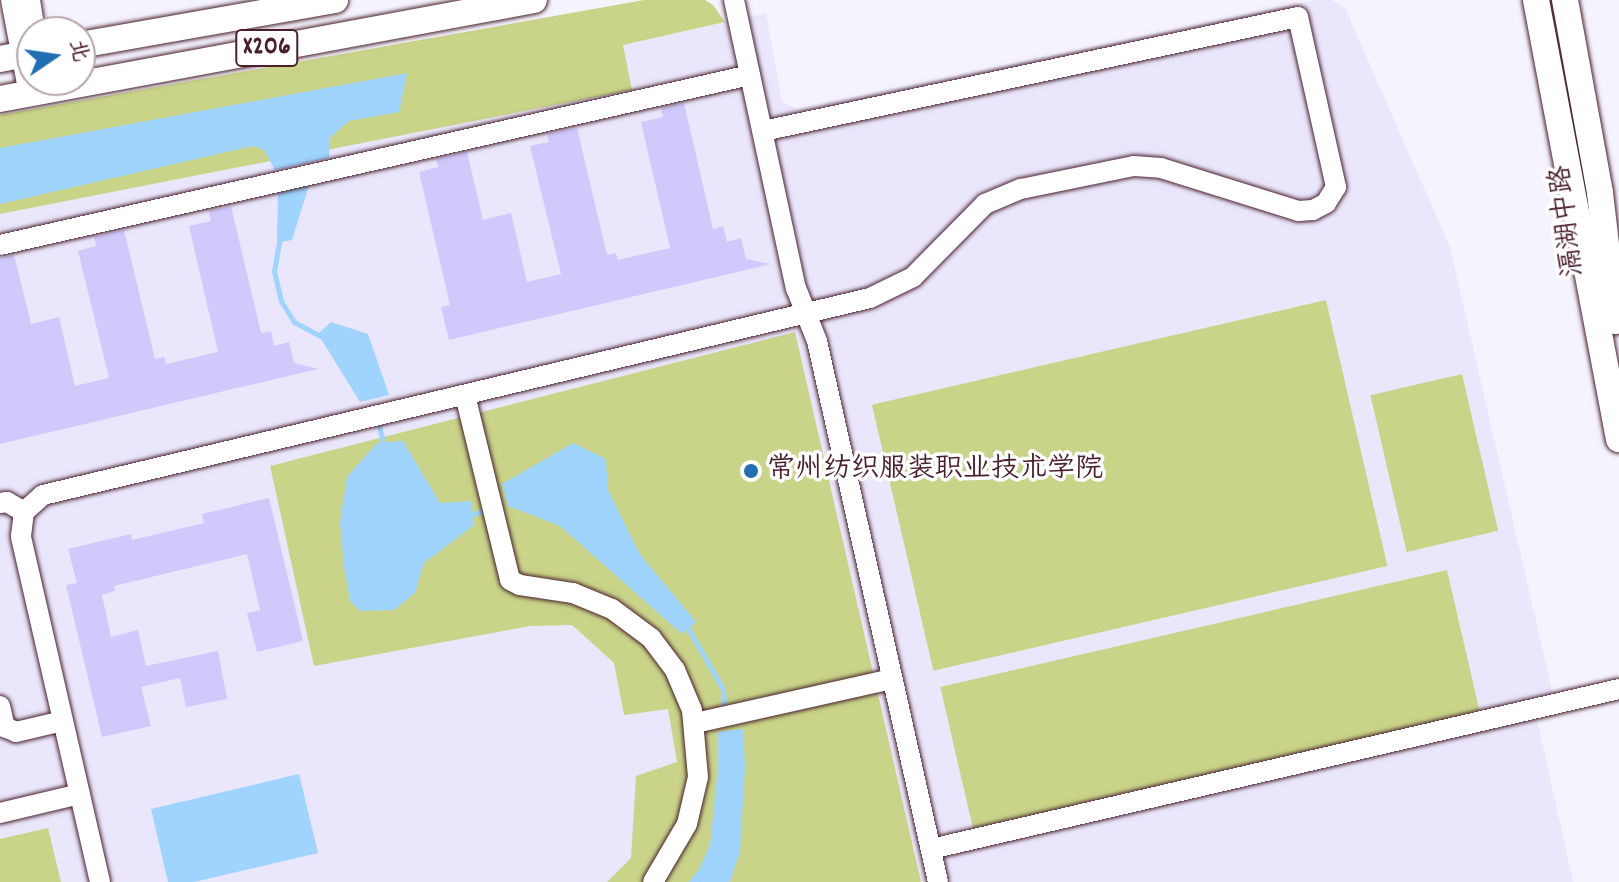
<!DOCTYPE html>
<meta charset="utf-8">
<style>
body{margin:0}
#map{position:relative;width:1619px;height:882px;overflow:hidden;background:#f5f4fe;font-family:Dekko,"LXGW WenKai TC",sans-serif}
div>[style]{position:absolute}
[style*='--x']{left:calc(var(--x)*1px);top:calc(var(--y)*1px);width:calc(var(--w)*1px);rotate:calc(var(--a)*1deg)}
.built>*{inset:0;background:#eae7fd}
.green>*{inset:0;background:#c9d488;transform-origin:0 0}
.water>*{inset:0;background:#9ed4fd}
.stream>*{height:5px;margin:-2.5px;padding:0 2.5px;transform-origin:2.5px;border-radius:2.5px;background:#9ed4fd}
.building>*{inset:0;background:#cfc9fc}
.roads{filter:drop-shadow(0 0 2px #4a1f2b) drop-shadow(0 0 2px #4a1f2b)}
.minor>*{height:20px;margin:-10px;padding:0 10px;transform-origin:10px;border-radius:10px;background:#fff}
.major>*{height:26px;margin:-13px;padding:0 13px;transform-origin:13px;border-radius:13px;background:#fff}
.dots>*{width:22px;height:22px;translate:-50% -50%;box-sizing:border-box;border:4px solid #fff;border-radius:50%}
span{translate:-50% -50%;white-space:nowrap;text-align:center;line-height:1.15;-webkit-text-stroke:7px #fff;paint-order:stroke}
.shield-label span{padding:2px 6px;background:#fff;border:2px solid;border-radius:6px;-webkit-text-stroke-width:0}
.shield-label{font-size:26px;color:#4a1f2b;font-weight:700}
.street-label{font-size:28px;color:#4a1f2b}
.poi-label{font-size:28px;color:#4a1f2b}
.left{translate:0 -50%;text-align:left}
.north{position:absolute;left:16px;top:16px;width:80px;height:80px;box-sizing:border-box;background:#fff;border:2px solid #b7a5aa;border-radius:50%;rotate:77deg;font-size:22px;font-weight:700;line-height:32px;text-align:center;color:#4a1f2b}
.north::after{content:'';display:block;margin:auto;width:28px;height:36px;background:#1f6fb2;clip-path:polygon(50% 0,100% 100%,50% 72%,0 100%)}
</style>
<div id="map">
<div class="built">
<div style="clip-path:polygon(1316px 0,1331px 0,1345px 8px,1450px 247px,1553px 695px,1536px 715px,1573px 882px,0 882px,0 214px,631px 90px,623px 45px,766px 13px,782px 101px,796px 109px)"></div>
</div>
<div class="green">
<div style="clip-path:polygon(644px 0,705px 0,713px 5px,725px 22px,623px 45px,632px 90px,0 214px,0 115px)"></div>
<div style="left:1326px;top:300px;width:273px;height:466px;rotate:77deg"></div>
<div style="clip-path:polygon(795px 332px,921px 882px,607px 882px,631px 858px,636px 776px,677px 762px,668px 709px,624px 715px,614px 663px,572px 625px,530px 626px,314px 666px,270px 466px)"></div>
<div style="left:1462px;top:374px;width:161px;height:94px;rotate:77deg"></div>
<div style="left:1447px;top:570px;width:145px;height:520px;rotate:77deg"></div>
<div style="clip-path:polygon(48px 828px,61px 882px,0 882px,0 839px)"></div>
</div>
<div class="water">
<div style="clip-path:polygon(407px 73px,399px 112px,349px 121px,330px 138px,329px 158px,275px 170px,264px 150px,253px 146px,0 204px,0 148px)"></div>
<div style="clip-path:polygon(310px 182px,292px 240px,277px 243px,278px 190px)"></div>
<div style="clip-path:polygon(331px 322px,368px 334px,389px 395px,360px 402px,318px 334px)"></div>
<div style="clip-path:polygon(403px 441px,440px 503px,472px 501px,473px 526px,424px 563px,415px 593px,394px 610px,360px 611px,350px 601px,344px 566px,340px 522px,347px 477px,377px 443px)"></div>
<div style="clip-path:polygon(573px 443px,606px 459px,608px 490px,639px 553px,696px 622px,682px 634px,560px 526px,508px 506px,502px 484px)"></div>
<div style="clip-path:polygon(743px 729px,745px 766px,740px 852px,730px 882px,689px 882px,699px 869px,710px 845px,717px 776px,717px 732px)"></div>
<div style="clip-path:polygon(299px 774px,318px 853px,194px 882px,168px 882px,151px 809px)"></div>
</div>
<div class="stream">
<div style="--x:280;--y:237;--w:35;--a:100"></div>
<div style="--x:274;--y:271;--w:31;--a:77"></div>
<div style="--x:281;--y:301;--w:25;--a:58"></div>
<div style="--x:294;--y:322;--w:32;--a:28"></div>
<div style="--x:378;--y:421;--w:26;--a:77"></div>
<div style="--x:466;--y:517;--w:22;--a:-21"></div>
<div style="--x:685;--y:623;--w:76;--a:60.1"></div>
<div style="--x:723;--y:689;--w:21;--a:87"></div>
</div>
<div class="building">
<div style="clip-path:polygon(684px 103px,713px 229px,723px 226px,727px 242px,741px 238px,746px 259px,771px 264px,449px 340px,441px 307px,450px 305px,419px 172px,438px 167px,436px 159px,467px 152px,483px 220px,511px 213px,527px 282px,561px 274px,530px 146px,549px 142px,547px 134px,577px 128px,607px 255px,616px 253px,618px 260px,670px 248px,641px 122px,663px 117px,661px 108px)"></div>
<div style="clip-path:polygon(231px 206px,261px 333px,271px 331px,274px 346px,289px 342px,294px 363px,318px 369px,0 444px,0 258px,14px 255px,31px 324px,59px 317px,75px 386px,109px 378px,78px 251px,96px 246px,94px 237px,124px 230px,155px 359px,164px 357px,166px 364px,218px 352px,189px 226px,211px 221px,209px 211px)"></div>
<div style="clip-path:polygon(269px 498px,303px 641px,257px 652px,247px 613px,260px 610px,247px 554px,114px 586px,115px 591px,102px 595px,111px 637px,138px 630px,146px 666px,218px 651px,227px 699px,186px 707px,180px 678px,141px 687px,151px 726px,102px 737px,66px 585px,77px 583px,68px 549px,131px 534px,132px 540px,204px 523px,202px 514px)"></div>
</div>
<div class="roads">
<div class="minor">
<div style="--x:11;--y:0;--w:96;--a:79.2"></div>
<div style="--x:30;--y:0;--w:32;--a:81"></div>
<div style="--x:734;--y:0;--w:295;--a:77.9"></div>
<div style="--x:796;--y:288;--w:57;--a:68.4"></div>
<div style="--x:817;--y:341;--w:554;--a:77.39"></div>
<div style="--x:0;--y:245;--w:769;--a:-12.77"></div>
<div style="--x:465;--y:395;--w:190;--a:76.3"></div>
<div style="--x:510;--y:580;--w:11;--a:27"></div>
<div style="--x:520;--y:585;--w:54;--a:8.6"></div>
<div style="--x:573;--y:593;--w:42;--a:22.3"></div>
<div style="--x:612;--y:609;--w:49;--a:36.6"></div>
<div style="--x:651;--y:638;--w:40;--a:53"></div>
<div style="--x:675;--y:670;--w:43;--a:67"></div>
<div style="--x:692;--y:710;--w:67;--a:84.9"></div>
<div style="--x:698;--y:777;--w:48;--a:103.2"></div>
<div style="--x:687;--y:824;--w:67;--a:120.4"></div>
<div style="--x:0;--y:503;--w:7;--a:-8"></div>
<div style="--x:7;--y:502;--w:20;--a:30"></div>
<div style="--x:0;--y:706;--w:22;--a:77"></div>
<div style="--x:5;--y:727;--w:12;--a:24"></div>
<div style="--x:16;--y:732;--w:48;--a:-13.2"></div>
<div style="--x:695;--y:723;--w:202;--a:-12.6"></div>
<div style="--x:0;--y:813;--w:82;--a:-13.4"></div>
<div style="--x:931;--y:849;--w:706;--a:-13.09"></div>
<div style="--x:100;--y:882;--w:355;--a:-102.9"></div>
<div style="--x:21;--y:536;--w:24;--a:-83"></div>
<div style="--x:24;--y:512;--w:25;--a:-42"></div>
<div style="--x:43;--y:495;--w:850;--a:-13.4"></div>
<div style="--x:870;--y:298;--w:48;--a:-26"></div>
<div style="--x:913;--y:277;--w:103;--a:-45.4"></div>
<div style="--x:985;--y:204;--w:39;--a:-23"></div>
<div style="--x:1021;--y:189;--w:115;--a:-11.5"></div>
<div style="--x:1134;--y:166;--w:27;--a:4"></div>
<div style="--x:1161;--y:168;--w:144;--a:17.4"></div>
<div style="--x:1298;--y:211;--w:15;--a:-4"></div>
<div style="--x:1313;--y:210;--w:15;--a:-28"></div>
<div style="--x:1326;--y:203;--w:19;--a:-58"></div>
<div style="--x:1336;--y:187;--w:174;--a:-102.6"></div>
<div style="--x:1298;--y:17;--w:547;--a:167.97"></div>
</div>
<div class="major">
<div style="--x:1536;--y:0;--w:447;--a:79.3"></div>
<div style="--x:1565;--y:0;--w:196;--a:79.7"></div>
<div style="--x:1600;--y:193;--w:129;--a:83.3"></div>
<div style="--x:80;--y:45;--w:259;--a:-10"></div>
<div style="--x:0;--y:59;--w:33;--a:-11"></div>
<div style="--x:0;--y:99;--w:543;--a:-10.5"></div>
</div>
</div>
<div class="dots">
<div style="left:751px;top:471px;background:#1f6fb2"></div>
</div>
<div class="shield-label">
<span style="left:267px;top:48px">X206</span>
</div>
<div class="street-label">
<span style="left:1569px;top:221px;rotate:-97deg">滆湖中路</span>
</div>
<div class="poi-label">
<span class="left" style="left:767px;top:471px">常州纺织服装职业技术学院</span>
</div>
<div class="north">北</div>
</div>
